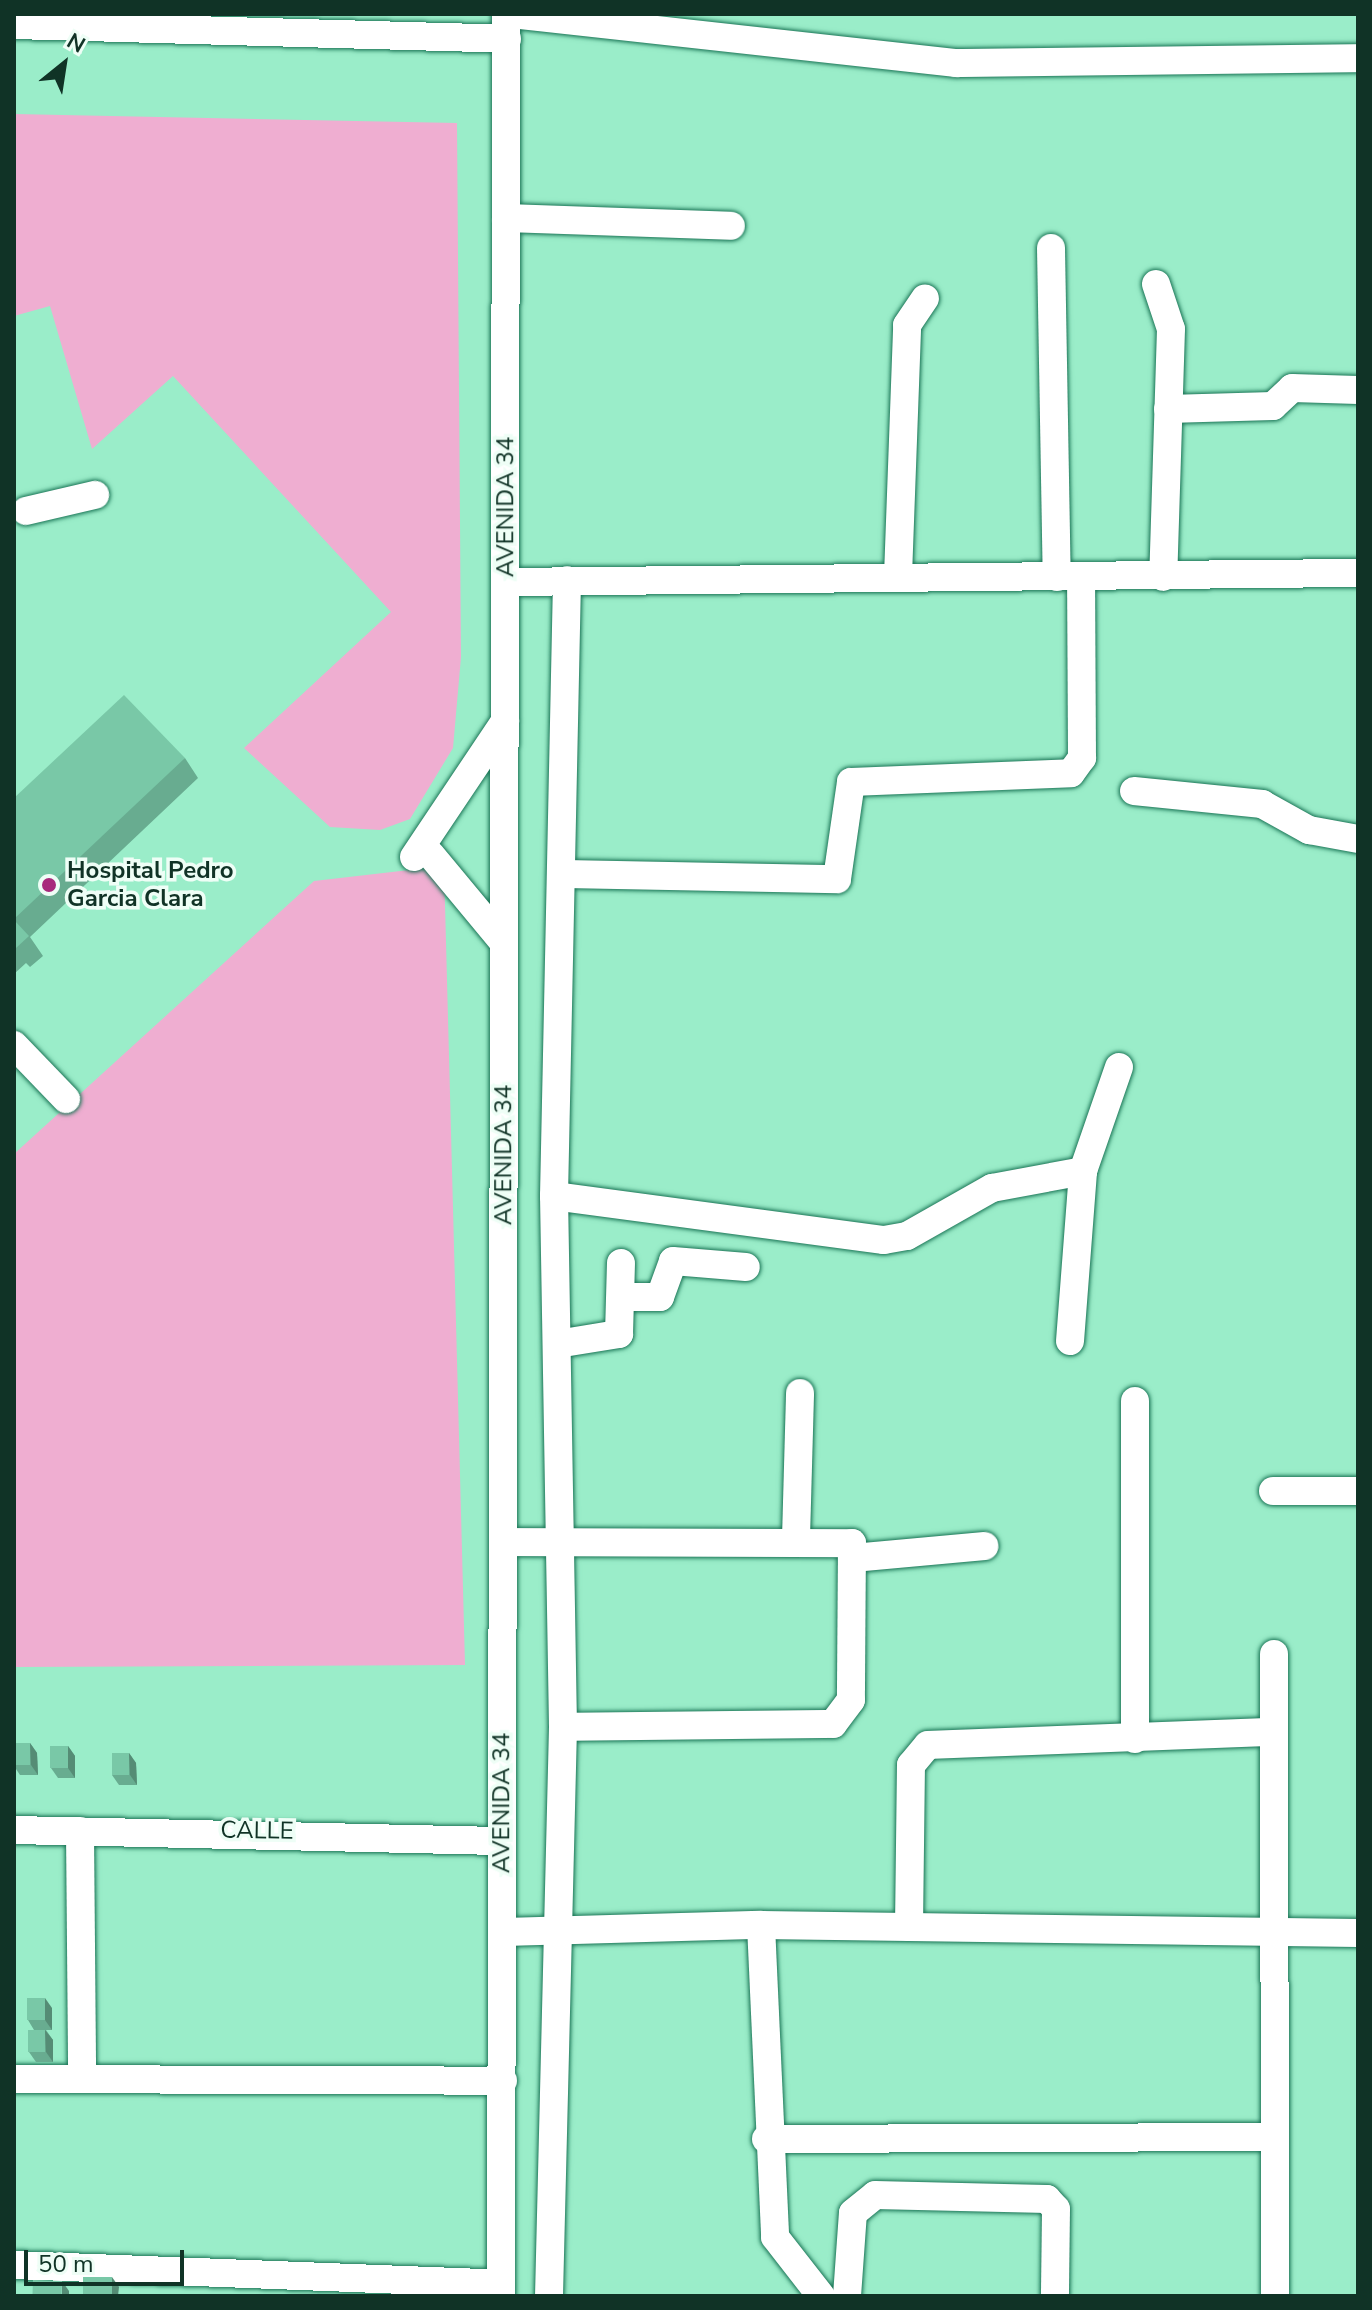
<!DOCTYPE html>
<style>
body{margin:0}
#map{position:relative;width:1372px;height:2310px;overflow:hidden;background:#9aedc9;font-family:"Nunito Sans",sans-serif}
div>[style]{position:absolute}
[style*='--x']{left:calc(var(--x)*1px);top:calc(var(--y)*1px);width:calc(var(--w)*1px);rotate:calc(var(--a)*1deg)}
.green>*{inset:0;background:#efaed1}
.roads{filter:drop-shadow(0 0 2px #1a7556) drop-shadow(0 0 2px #1a7556)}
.minor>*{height:28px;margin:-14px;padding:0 14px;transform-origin:14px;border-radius:14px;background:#fff}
.wall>*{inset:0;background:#68ac90}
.shaded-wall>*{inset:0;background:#558c75}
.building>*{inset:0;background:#79c8a7;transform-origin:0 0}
.dots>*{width:22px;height:22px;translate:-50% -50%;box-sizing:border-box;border:4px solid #eefef6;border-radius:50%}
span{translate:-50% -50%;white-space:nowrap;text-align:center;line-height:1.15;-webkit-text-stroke:7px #eefef6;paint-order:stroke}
.street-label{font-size:24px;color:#103326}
.poi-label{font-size:24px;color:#103326;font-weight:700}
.left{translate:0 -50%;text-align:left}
.frame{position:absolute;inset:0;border:16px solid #103326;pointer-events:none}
.north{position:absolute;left:24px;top:24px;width:80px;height:80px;-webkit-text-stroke:6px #eefef6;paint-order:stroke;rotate:30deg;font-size:22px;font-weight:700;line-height:32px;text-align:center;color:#103326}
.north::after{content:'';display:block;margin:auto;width:28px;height:36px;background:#103326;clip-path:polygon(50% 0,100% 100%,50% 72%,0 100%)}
.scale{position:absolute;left:24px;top:2250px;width:160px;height:36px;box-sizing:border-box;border:4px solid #103326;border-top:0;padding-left:10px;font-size:24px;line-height:28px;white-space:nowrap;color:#103326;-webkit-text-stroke:6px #eefef6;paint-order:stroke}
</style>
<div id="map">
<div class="green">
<div style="clip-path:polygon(14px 114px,457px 123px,461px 657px,453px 748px,410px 819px,380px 830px,330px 827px,244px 748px,391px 612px,173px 376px,92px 449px,50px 306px,14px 316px)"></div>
<div style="clip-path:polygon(444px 866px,465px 1665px,14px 1667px,14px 1154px,314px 881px)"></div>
</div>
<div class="roads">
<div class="minor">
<div style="--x:512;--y:14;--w:447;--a:6.3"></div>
<div style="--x:956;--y:63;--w:402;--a:-0.7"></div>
<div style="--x:14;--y:25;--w:493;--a:1.6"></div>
<div style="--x:506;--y:218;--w:225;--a:2"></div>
<div style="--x:1051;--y:248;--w:329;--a:89"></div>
<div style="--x:1156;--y:284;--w:47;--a:71.6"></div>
<div style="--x:1171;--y:329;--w:248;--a:91.8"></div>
<div style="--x:1168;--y:409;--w:105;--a:-1.6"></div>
<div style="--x:1273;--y:406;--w:26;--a:-43"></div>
<div style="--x:1292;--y:388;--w:66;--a:1.7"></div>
<div style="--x:26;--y:511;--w:71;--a:-13.1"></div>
<div style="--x:898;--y:576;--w:251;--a:-87.9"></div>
<div style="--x:907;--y:325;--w:32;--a:-56"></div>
<div style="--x:506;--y:582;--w:852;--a:-0.61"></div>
<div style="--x:1134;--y:791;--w:129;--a:5.8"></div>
<div style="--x:1262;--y:804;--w:54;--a:29"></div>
<div style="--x:1309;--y:830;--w:50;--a:10.4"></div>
<div style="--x:431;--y:855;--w:114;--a:50.3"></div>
<div style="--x:414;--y:857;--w:164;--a:-56.2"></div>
<div style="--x:566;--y:874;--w:271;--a:1.1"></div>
<div style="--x:837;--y:879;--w:98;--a:-81.8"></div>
<div style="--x:851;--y:782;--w:220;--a:-2.3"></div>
<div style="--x:1071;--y:773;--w:19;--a:-54"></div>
<div style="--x:1082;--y:758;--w:182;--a:-90.3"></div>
<div style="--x:14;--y:1045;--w:75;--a:46.1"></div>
<div style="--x:554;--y:1196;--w:333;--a:7.6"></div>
<div style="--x:884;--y:1240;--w:23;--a:-10"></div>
<div style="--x:907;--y:1236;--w:98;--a:-29.5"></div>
<div style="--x:992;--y:1188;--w:93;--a:-10.6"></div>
<div style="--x:1083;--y:1171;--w:110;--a:-70.9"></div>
<div style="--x:621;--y:1297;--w:39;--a:0"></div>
<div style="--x:660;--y:1297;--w:38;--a:-70"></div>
<div style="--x:673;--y:1261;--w:73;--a:4.7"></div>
<div style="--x:1070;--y:1341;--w:170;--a:-85.6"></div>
<div style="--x:557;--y:1344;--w:63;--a:-9.2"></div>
<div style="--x:619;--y:1334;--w:71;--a:-88.4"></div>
<div style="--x:1273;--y:1491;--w:85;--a:0"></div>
<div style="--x:796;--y:1538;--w:145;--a:-88.4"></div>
<div style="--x:503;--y:1542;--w:349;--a:0.2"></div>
<div style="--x:852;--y:1543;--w:157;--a:90.4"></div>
<div style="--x:851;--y:1700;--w:30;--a:127"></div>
<div style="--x:833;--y:1724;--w:270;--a:179.4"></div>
<div style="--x:853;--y:1558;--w:132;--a:-5.2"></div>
<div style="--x:1274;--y:1654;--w:642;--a:89.91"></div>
<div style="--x:1135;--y:1739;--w:338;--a:-90"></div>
<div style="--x:14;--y:1830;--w:486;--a:1.3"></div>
<div style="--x:80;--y:1831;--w:248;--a:89.5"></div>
<div style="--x:761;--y:1925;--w:597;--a:0.77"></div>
<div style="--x:909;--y:1927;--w:162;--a:-89.3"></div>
<div style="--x:911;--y:1765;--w:26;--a:-50"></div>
<div style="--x:928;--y:1745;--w:345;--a:-2.2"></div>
<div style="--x:504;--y:1932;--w:257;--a:-1.6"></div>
<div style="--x:761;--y:1925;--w:312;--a:87.4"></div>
<div style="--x:775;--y:2237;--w:75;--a:52.1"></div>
<div style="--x:14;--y:2079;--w:489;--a:0.2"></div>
<div style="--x:766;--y:2139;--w:508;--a:-0.23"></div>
<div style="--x:14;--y:2265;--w:487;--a:2.2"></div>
<div style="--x:501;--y:2296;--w:2282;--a:-89.87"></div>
<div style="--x:549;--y:2296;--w:569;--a:-88.59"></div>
<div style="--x:563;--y:1727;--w:531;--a:-90.97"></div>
<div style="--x:554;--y:1196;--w:616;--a:-88.79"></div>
<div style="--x:847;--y:2296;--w:83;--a:-85.9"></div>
<div style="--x:853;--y:2213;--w:28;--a:-39"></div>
<div style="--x:875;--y:2195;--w:172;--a:1.3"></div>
<div style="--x:1047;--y:2199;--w:13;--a:48"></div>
<div style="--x:1056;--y:2209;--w:87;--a:90.7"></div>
</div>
</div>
<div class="wall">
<div style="clip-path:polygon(185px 758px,198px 778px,30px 937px,43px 956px,30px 967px,26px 963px,14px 974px,14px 798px)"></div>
<div style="clip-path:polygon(14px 1743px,30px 1743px,37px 1753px,38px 1775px,20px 1775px,14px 1766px)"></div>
<div style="clip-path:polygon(68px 1746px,75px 1756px,75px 1778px,58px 1778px,51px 1768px)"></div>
<div style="clip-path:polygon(129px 1753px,136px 1763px,137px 1785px,119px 1785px,112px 1775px)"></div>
<div style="clip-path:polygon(52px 2008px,52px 2030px,46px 2030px,53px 2040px,53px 2062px,36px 2062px,29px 2052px,34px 2030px,28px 2020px)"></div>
</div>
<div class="shaded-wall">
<div style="clip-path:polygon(30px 1743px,37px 1753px,38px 1775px,31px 1765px)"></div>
<div style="clip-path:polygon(68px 1746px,75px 1756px,75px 1778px,68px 1768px)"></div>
<div style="clip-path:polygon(129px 1753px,136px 1763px,137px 1785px,130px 1775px)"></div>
<div style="clip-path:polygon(45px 1998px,52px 2008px,52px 2030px,45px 2020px)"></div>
<div style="clip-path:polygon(45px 2030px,53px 2040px,53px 2062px,46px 2052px)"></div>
<div style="clip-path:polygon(112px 2277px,119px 2287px,118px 2296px,111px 2296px)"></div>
<div style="clip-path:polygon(62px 2281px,69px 2291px,69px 2296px,62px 2296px)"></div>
</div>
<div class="building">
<div style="clip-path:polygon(124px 695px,185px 758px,14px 919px,14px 798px)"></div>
<div style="clip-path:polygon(14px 920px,29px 936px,16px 948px,14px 945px)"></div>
<div style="left:14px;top:1743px;width:16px;height:22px"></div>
<div style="left:50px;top:1746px;width:18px;height:22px"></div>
<div style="left:112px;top:1753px;width:17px;height:22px"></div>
<div style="left:27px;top:1998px;width:18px;height:22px"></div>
<div style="left:28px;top:2030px;width:17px;height:22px"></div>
<div style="left:83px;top:2277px;width:29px;height:19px"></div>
<div style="left:33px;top:2280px;width:29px;height:16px;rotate:2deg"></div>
<div style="clip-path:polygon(317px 2293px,317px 2296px,287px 2296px,287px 2294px)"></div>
<div style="left:170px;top:2294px;width:31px;height:2px"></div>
<div style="left:207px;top:2294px;width:30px;height:2px"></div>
<div style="left:245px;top:2294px;width:31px;height:2px"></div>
</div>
<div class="dots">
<div style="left:49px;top:885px;background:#a82a7c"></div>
</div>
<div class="street-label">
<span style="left:506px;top:507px;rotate:-90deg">AVENIDA 34</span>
<span style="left:504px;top:1155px;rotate:-90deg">AVENIDA 34</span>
<span style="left:502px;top:1803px;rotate:-90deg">AVENIDA 34</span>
<span style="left:257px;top:1831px;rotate:1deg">CALLE</span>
</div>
<div class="poi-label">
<span class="left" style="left:67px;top:885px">Hospital Pedro<br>Garcia Clara</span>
</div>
<div class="frame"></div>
<div class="north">N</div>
<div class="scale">50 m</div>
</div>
